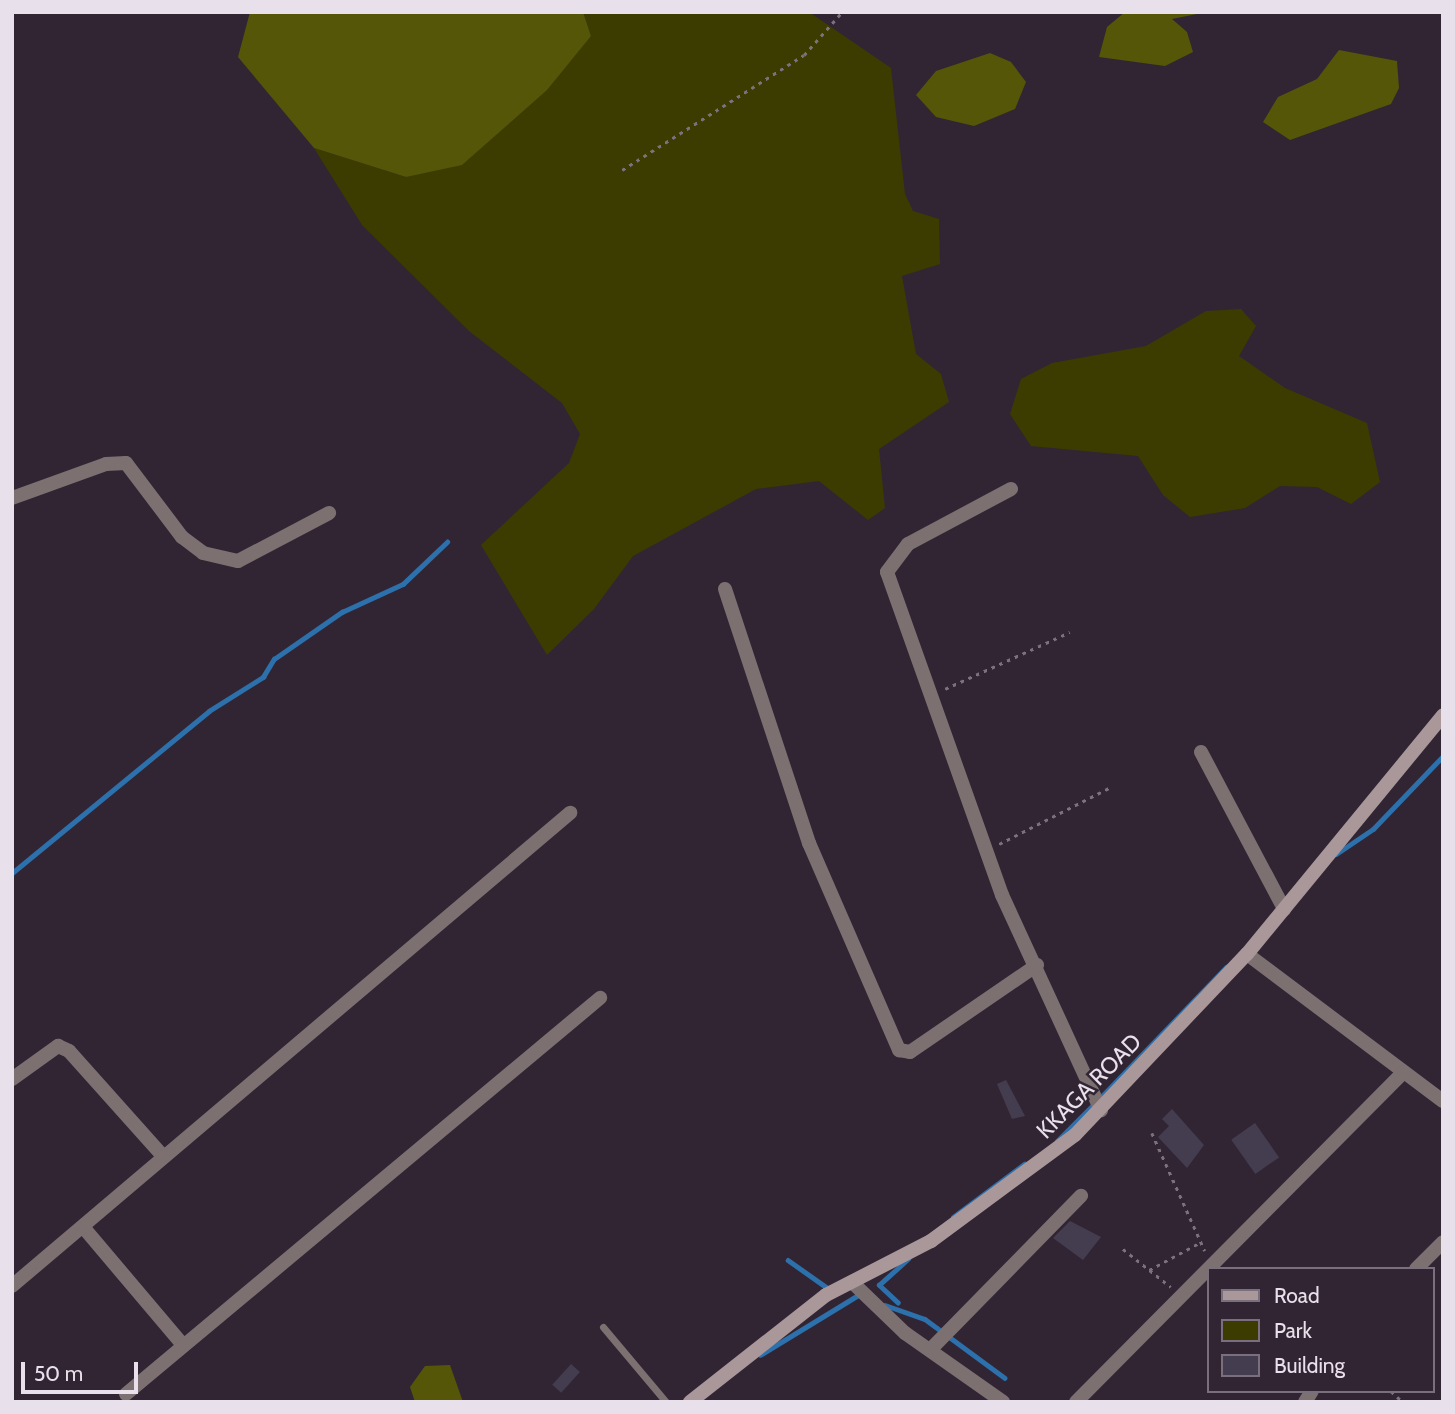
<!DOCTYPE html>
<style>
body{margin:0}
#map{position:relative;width:1455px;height:1414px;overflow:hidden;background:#312534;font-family:Cabin,sans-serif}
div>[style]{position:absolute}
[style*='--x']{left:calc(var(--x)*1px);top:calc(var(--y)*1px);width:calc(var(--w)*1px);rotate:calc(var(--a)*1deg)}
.green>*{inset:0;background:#3c3c00}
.forest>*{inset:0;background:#555607}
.stream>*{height:4.5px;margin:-2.25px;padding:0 2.25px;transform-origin:2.25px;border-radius:2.25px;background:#2c70ac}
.building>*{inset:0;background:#443d50;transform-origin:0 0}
.path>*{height:2.5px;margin-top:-1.25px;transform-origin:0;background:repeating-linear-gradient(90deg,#7c717e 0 3.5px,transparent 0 8.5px)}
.lane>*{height:7px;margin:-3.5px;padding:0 3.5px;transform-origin:3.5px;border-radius:3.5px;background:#7c7071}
.street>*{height:14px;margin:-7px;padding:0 7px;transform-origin:7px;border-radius:7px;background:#7c7071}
.secondary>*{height:14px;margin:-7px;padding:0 7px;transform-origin:7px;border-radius:7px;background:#aa9799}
span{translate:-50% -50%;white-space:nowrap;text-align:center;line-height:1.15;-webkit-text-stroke:5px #312534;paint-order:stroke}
.street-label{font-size:23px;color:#e8e0ea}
.frame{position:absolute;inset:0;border:14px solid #e8e0ea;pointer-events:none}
.legend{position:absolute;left:1207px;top:1267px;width:228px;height:126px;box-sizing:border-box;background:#312534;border:2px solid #7a707d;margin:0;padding:9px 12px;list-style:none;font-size:21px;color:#e8e0ea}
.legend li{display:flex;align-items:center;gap:14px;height:35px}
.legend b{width:35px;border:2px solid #7a707d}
.scale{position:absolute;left:21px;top:1362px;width:117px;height:32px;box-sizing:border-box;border:4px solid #e8e0ea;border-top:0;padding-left:9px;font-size:21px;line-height:24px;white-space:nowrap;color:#e8e0ea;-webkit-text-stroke:5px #312534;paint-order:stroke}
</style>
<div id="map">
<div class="green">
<div style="clip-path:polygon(583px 12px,809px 12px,891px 68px,905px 194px,913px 211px,939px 219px,940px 264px,902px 276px,916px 354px,941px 374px,949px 402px,879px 449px,885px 508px,868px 520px,819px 481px,756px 489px,633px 556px,594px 609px,547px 655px,481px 545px,569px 463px,580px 434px,562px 403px,469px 331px,362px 225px,314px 148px,406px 177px,591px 36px)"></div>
<div style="clip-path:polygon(1241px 309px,1256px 326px,1239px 356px,1285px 388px,1367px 423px,1380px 482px,1351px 504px,1317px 487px,1280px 486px,1245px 508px,1190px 517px,1163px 495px,1138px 456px,1031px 446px,1010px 414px,1021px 379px,1052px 363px,1146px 346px,1206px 311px)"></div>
</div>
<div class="forest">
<div style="clip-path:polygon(250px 12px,583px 12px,591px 36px,547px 90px,462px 165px,406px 177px,314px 148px,238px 57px)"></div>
<div style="clip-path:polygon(1125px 12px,1207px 12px,1172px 19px,1187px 32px,1193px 52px,1165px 66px,1099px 57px,1107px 27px)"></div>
<div style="clip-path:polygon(1339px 50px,1397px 61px,1399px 88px,1391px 104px,1290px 140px,1263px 122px,1278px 97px,1317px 79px)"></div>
<div style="clip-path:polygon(990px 53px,1011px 62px,1026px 82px,1015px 109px,974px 126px,936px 117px,916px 95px,936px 71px)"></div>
<div style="clip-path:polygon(450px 1365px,463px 1402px,415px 1402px,410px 1387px,425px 1366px)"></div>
</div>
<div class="stream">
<div style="--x:1336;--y:854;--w:45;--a:-34"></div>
<div style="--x:1373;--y:829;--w:101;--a:-46.2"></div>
<div style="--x:12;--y:873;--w:255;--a:-39.4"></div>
<div style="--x:209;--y:711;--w:64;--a:-32.2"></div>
<div style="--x:263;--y:677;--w:21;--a:-59"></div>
<div style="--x:274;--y:659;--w:83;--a:-34.7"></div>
<div style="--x:342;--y:612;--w:67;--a:-24.7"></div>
<div style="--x:403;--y:584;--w:61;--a:-43.7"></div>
<div style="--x:1101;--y:1097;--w:180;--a:-46.1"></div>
<div style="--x:1057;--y:1141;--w:52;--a:-45"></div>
<div style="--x:953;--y:1217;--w:89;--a:-36.7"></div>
<div style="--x:788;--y:1260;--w:50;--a:35.3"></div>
<div style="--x:898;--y:1303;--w:26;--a:-137"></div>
<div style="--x:879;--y:1285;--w:39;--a:-42"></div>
<div style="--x:885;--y:1305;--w:42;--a:19.3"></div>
<div style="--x:925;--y:1319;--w:99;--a:36.4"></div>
<div style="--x:760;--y:1355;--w:117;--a:-31.4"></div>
</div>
<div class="building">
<div style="clip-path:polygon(1006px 1080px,1025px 1116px,1012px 1119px,997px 1084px)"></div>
<div style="clip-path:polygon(1172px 1109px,1204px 1145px,1187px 1168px,1158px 1137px,1169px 1126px,1162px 1119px)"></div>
<div style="left:1255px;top:1123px;width:42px;height:29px;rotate:55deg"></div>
<div style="clip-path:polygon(1070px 1221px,1101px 1237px,1083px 1260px,1053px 1238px)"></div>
<div style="left:571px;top:1364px;width:12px;height:28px;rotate:42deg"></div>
</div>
<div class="path">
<div style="--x:622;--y:170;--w:215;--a:-32.3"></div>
<div style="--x:804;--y:55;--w:57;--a:-48.5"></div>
<div style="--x:945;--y:689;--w:137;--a:-24.5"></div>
<div style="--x:999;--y:844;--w:123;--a:-27"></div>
<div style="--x:1152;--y:1133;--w:129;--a:65.8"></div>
<div style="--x:1123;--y:1249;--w:61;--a:38.4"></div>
<div style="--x:1149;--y:1270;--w:59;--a:-28.3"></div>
<div style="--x:1391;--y:1391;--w:16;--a:43"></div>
</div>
<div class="lane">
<div style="--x:603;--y:1327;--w:98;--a:50"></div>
</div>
<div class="street">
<div style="--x:1011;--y:489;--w:117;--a:151.9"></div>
<div style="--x:908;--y:544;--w:35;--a:127"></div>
<div style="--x:887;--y:572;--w:343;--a:70.4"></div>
<div style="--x:1002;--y:895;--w:237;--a:65.3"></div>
<div style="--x:12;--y:498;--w:100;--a:-19.9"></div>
<div style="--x:106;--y:464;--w:20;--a:-3"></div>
<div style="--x:126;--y:463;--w:93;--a:52.9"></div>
<div style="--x:182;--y:537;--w:26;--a:37"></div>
<div style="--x:203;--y:553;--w:36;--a:13"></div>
<div style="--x:238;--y:561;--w:103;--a:-27.8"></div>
<div style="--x:725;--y:589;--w:268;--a:71.7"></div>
<div style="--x:809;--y:843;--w:226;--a:66.5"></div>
<div style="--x:899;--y:1050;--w:11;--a:10"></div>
<div style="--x:910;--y:1052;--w:154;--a:-34.4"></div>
<div style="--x:1201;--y:752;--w:178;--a:62.1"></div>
<div style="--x:1247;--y:954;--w:245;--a:36.9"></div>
<div style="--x:12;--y:1079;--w:57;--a:-35.7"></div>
<div style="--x:58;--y:1046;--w:12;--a:24"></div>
<div style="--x:69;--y:1051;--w:141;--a:48.2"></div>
<div style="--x:84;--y:1228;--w:152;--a:49.8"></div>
<div style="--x:1416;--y:1269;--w:38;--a:-45"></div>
<div style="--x:854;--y:1284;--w:71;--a:43.9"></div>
<div style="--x:905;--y:1333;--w:120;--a:35.1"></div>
<div style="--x:12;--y:1286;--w:732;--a:-40.29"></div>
<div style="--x:930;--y:1350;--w:216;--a:-45.6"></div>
<div style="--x:126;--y:1394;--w:618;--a:-39.88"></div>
<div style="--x:1076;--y:1402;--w:465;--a:-45.2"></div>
<div style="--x:1305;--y:1402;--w:13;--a:-58"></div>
</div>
<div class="secondary">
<div style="--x:690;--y:1402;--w:173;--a:-38.2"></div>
<div style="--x:826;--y:1295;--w:118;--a:-27.2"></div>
<div style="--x:931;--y:1241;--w:179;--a:-36.4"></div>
<div style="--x:1075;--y:1135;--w:250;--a:-46.5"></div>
<div style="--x:1247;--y:954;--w:309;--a:-50.6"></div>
</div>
<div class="street-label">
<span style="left:1089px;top:1086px;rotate:-45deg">KKAGA ROAD</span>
</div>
<div class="frame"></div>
<ul class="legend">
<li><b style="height:9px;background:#aa9799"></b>Road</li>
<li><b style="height:19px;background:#3c3c00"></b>Park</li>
<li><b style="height:19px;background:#443d50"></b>Building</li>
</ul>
<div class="scale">50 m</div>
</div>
